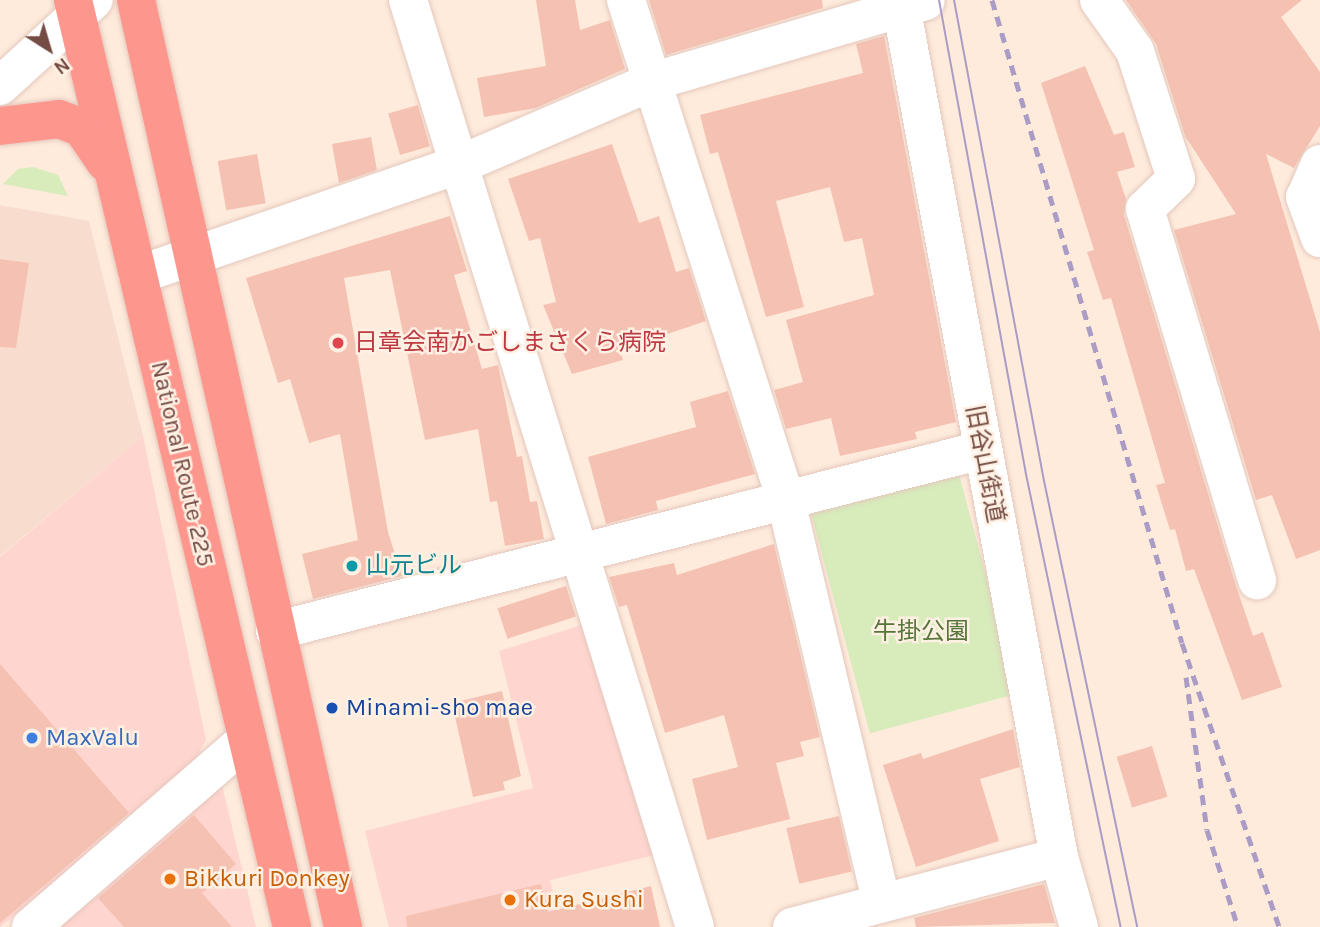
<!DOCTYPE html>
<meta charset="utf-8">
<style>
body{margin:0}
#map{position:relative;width:1320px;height:927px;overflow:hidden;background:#feebdc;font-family:Karla,"Noto Sans JP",sans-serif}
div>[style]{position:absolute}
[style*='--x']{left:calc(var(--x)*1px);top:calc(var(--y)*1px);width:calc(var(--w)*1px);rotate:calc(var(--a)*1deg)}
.residential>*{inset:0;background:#f8ddce}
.commercial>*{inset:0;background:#ffd5cf}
.green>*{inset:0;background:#d7ebbb;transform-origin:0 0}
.building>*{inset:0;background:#f5c1b2;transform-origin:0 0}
.roads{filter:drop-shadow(0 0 2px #e4c7bc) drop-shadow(0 0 2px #e4c7bc)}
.street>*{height:38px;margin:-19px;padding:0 19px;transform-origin:19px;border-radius:19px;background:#fff}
.secondary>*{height:38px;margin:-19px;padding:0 19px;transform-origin:19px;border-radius:19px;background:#fff}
.highway>*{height:38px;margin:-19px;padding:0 19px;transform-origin:19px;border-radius:19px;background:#fd978e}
.tram>*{height:2px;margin:-1px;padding:0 1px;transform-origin:1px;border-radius:1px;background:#ab9cc6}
.rail>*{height:5px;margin-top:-2.5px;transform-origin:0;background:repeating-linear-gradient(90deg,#ab9cc6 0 10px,transparent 0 17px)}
.dots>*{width:19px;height:19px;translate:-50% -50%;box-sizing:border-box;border:4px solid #fff0e4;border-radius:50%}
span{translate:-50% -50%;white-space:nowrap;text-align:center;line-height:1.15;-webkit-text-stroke:5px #fff0e4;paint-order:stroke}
.health-label{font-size:24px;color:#be3a42}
.left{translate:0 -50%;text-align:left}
.street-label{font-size:24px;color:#744c44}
.culture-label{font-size:24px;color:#0d838f}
.park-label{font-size:24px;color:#567539}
.transit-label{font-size:24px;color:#164399}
.shop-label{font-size:24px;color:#366cbe}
.food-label{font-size:24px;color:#c56008}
.north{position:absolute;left:14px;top:14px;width:70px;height:70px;-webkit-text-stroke:5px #fff0e4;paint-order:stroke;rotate:143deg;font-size:19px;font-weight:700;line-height:28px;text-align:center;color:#744c44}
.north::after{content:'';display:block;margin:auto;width:24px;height:32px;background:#744c44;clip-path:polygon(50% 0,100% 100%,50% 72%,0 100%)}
</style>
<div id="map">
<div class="residential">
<div style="clip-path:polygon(0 205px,89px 221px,143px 436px,0 556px)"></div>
</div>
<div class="commercial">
<div style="clip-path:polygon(143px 436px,206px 740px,191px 768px,0 927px,0 557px)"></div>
<div style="clip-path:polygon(585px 624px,655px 855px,550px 880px,561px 927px,389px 927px,365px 831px,533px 788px,499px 651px)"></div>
<div style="clip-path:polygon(221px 781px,256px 927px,55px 927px)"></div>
</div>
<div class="green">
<div style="clip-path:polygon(33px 167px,58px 175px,68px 196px,3px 184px,18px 169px)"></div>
<div style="left:954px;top:456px;width:246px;height:153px;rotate:75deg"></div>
</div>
<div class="building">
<div style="clip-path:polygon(536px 0,575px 0,580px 30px,610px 20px,625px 69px,536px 108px,484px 117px,477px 78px,546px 66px)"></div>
<div style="clip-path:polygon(649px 0,822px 0,823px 8px,666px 55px)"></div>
<div style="clip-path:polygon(1126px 0,1302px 0,1281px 17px,1320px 72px,1320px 126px,1294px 168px,1266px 154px,1320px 332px,1320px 550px,1296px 559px,1272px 495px,1256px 500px,1174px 230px,1236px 214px,1185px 136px,1156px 44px)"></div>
<div style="clip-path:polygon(884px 36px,956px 422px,915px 432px,917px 439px,840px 456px,831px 418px,786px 429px,774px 390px,803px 382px,786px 320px,874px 295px,862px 238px,844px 242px,830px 187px,776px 201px,804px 307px,766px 317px,718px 152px,710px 154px,700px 115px,863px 73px,856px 44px)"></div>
<div style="clip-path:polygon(1085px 66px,1114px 135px,1124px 132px,1135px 167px,1117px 172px,1126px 199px,1124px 215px,1236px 586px,1253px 636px,1263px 632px,1282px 687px,1242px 700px,1194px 569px,1186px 571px,1175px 529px,1170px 530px,1156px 485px,1165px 483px,1111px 298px,1103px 300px,1087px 252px,1094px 250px,1041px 83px)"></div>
<div style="left:418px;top:105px;width:43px;height:31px;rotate:74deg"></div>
<div style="clip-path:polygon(371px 137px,377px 170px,339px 183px,332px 144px)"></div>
<div style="clip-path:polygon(612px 144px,639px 223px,659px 216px,676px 272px,689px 268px,706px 321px,620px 350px,623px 360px,572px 374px,543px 305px,556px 302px,540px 238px,529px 241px,508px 179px)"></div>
<div style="left:257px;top:154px;width:50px;height:40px;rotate:80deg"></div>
<div style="clip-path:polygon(450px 216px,467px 271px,454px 275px,482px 369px,498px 365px,517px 457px,522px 456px,530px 502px,537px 501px,544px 539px,505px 546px,497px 501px,490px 502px,478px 429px,425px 440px,390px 270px,344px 278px,388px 532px,402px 576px,313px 599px,302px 554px,358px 540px,340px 434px,309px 443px,290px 379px,278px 383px,246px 278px)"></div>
<div style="clip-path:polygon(0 259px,29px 263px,16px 348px,0 347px)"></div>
<div style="clip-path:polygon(728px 391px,755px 474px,656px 501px,658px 510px,606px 524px,588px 457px,696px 427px,690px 402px)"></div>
<div style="clip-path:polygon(774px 544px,820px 737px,800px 742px,804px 756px,776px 763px,790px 819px,707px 840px,692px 779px,738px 767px,724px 715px,665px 733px,627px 605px,619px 607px,609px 577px,674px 563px,677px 575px)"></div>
<div style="left:566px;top:586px;width:32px;height:72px;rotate:72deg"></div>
<div style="clip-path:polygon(0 664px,129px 813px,0 923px)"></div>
<div style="clip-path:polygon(502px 691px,521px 776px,503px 782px,505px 790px,473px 797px,452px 703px)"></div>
<div style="clip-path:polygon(1013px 729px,1020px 767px,980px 779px,999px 841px,916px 867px,883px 765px,921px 753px,923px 759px)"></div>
<div style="left:1152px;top:746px;width:53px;height:37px;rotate:73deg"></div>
<div style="clip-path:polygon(194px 815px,236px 864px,202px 893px,232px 927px,124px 927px,98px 898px)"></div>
<div style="left:839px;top:816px;width:57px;height:54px;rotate:77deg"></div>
<div style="clip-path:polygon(541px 884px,548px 912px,651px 886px,660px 927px,407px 927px,406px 916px)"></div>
<div style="clip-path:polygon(1044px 884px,1055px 923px,916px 927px,914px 918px)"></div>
</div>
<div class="roads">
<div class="street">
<div style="--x:408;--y:0;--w:970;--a:72.8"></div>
<div style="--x:626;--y:0;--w:522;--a:72.26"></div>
<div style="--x:785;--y:497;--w:417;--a:76.6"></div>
<div style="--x:900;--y:0;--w:872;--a:79.49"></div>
<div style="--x:1059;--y:857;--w:73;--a:74.1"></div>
<div style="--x:1099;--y:0;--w:62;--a:54.8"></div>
<div style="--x:1135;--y:51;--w:134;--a:72.2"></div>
<div style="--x:1176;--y:179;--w:43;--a:135.9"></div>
<div style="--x:1145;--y:209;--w:388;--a:73.2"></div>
<div style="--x:1320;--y:164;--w:36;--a:114"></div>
<div style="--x:1305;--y:197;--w:44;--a:69.9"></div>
<div style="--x:138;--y:275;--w:342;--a:-19"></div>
<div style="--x:461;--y:164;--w:210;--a:-23.3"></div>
<div style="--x:654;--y:81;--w:283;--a:-16.4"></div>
<div style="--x:275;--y:631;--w:730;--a:-14.36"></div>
<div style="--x:31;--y:927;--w:286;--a:-41"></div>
<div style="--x:792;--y:927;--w:276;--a:-14.7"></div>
</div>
<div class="secondary">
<div style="--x:0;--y:86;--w:127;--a:-42.5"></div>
</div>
<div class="highway">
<div style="--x:73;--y:0;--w:953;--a:76.71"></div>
<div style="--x:136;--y:0;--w:950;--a:77.41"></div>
<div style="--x:0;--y:126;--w:59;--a:-6.8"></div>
<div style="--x:59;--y:119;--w:25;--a:21"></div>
<div style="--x:82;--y:128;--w:42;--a:55.6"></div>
</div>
</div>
<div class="tram">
<div style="--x:939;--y:0;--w:487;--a:79.6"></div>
<div style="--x:1027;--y:479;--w:458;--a:78.2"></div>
<div style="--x:954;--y:0;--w:484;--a:79.4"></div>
<div style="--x:1043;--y:476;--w:461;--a:78.2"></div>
</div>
<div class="rail">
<div style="--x:992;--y:0;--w:670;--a:73.54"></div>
<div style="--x:1182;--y:643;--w:300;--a:71.1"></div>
<div style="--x:1186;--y:677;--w:154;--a:82.2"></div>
<div style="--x:1207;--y:830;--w:102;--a:72.3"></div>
</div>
<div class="dots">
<div style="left:338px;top:343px;background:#e0444e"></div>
<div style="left:352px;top:566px;background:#0f9aa8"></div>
<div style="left:332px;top:708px;background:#1a4fb4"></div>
<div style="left:32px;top:738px;background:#3f7fe0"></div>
<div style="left:170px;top:879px;background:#e8710a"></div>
<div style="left:510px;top:900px;background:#e8710a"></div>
</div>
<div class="health-label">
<span class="left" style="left:354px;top:343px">日章会南かごしまさくら病院</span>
</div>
<div class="street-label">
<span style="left:182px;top:464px;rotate:77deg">National Route 225</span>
<span style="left:985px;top:464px;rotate:79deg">旧谷山街道</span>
</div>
<div class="culture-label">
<span class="left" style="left:366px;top:566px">山元ビル</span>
</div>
<div class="park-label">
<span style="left:921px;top:632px">牛掛公園</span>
</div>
<div class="transit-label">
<span class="left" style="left:346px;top:708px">Minami-sho mae</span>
</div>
<div class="shop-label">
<span class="left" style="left:46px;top:738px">MaxValu</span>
</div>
<div class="food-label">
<span class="left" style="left:184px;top:879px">Bikkuri Donkey</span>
<span class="left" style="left:524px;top:900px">Kura Sushi</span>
</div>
<div class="north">N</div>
</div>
